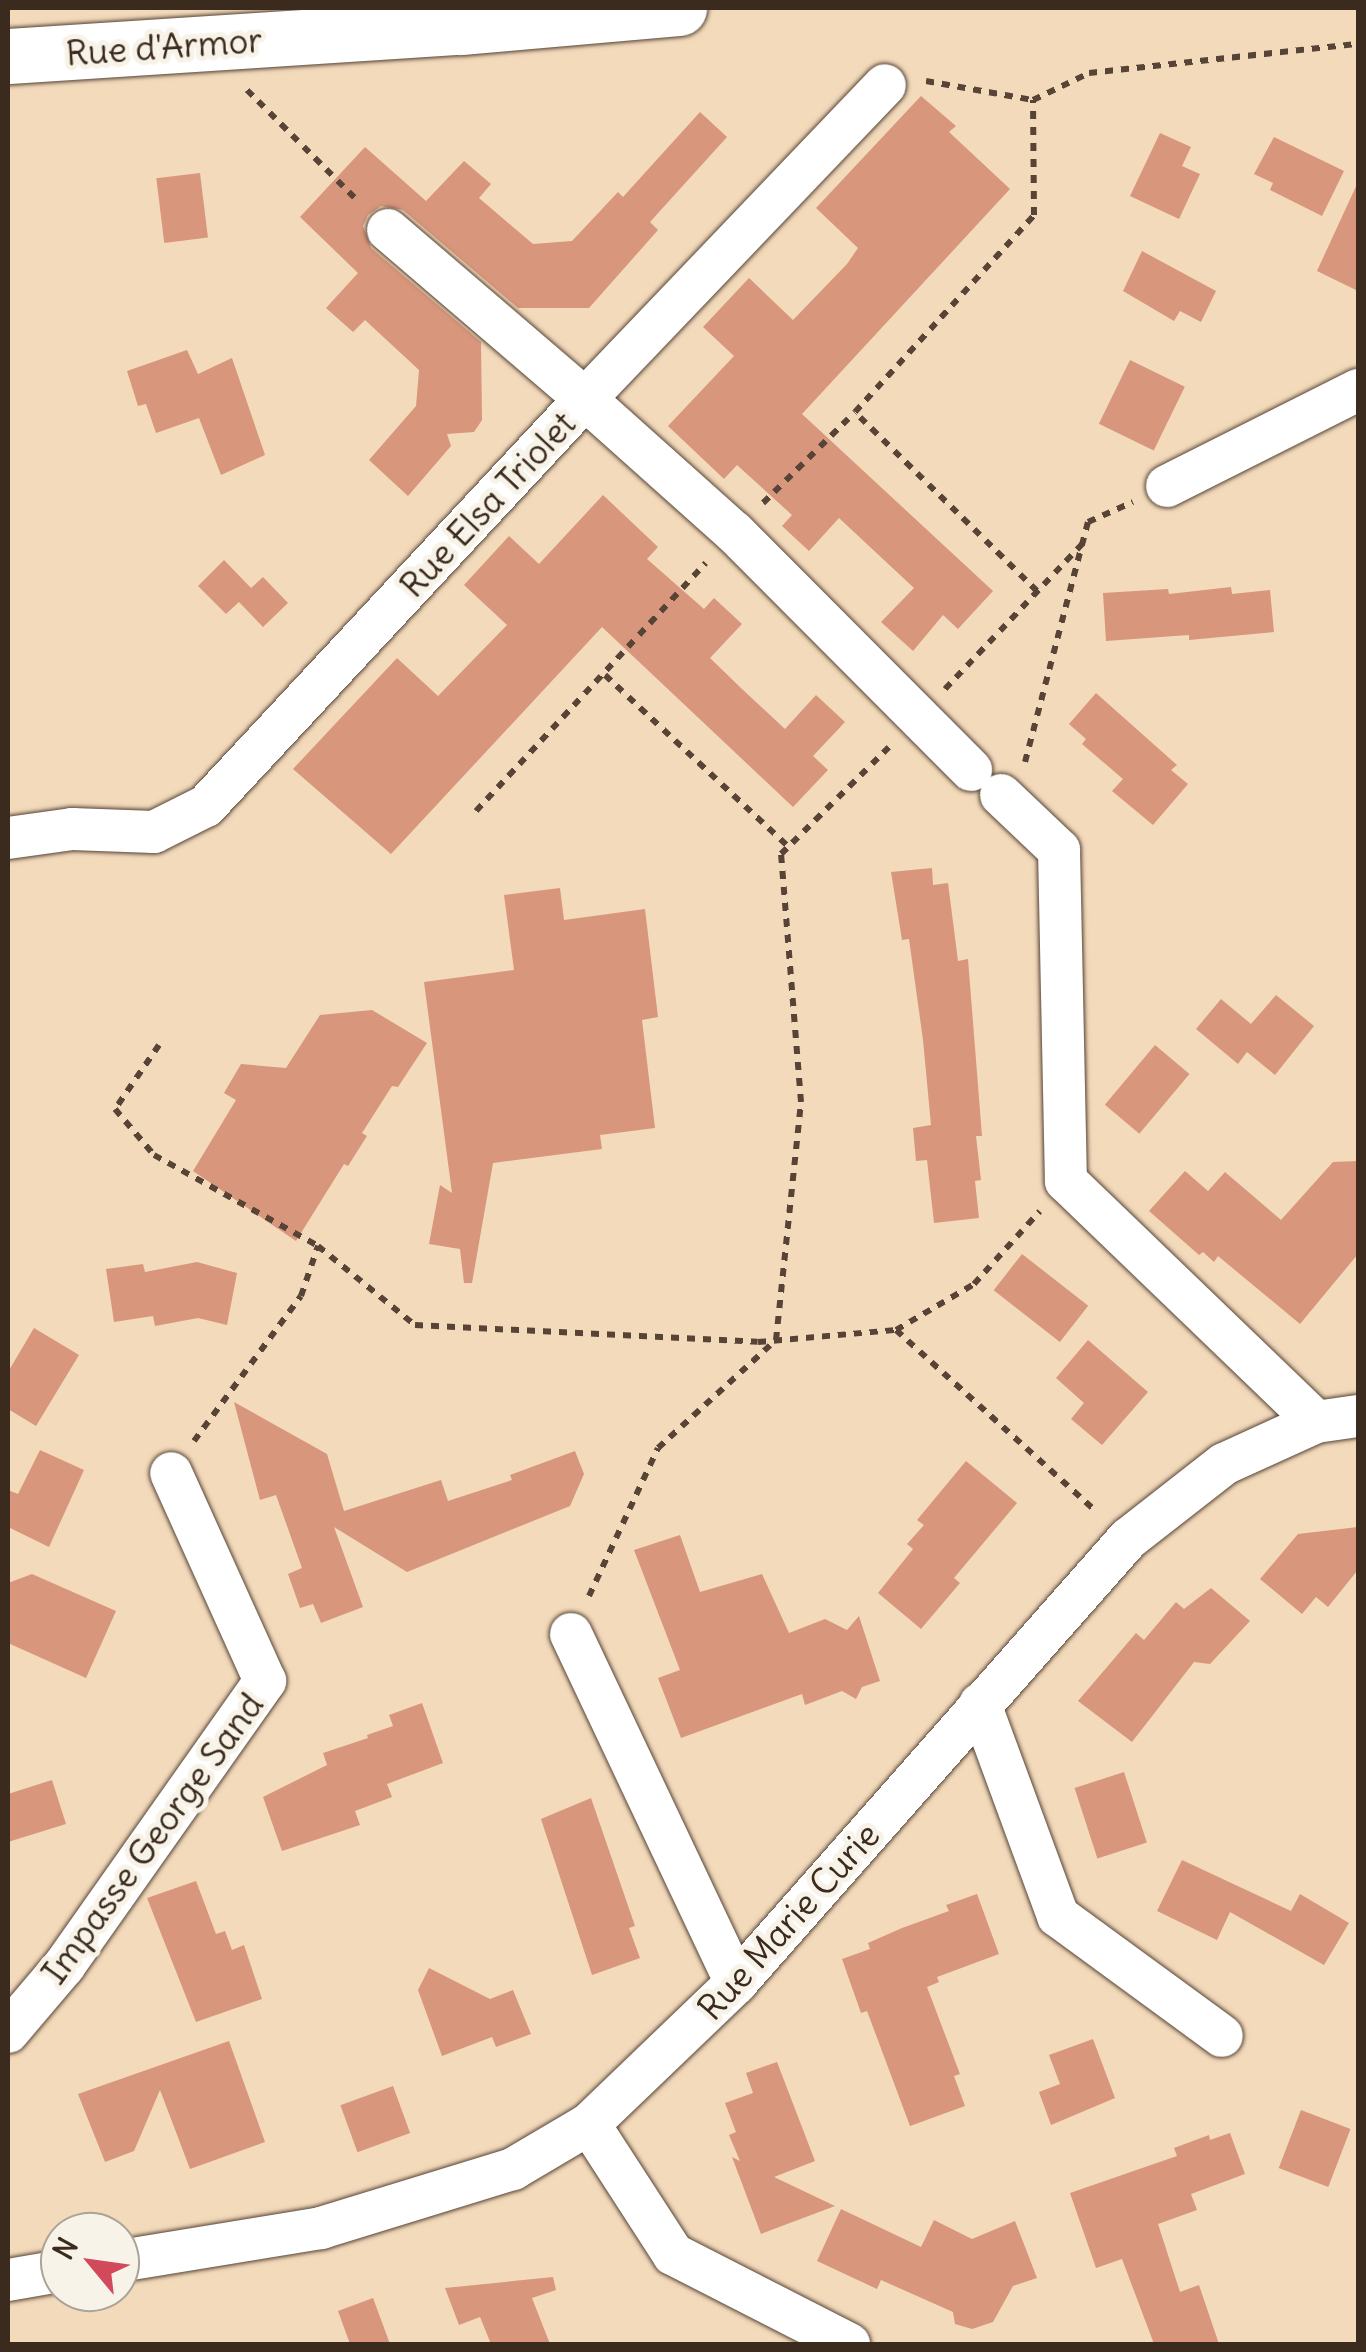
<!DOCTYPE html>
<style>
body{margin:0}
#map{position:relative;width:1366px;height:2352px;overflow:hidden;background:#f3dabb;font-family:Delius,sans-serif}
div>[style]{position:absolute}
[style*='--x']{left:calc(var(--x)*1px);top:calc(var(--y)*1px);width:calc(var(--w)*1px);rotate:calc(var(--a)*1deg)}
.building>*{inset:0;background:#d8967c;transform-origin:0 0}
.path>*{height:6px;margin-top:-3px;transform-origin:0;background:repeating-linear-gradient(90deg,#574436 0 8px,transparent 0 16px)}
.roads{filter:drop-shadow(0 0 2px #574436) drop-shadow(0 0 2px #574436)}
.minor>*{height:42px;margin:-21px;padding:0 21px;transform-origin:21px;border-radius:21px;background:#fff}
.secondary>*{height:55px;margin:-27.5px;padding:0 27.5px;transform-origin:27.5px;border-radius:27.5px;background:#fff}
span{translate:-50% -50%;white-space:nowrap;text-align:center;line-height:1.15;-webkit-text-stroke:10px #f7f3e8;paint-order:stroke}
.street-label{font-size:35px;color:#3b2a1e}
.frame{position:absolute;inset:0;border:10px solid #3b2a1e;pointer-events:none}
.north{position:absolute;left:40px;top:2212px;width:100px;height:100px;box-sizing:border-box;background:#f7f3e8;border:2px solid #aca397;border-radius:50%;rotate:299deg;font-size:28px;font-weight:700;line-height:40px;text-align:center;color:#3b2a1e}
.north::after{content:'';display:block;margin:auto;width:35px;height:45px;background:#d1495b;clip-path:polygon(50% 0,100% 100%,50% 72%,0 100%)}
</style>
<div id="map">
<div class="building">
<div style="clip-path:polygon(921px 96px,956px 126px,949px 132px,1010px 189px,802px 414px,993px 591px,958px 629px,943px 615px,913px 651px,881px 622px,914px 588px,839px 518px,809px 551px,782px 526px,792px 515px,737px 465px,724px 479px,668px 426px,734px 356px,703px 327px,749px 278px,793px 320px,847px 264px,858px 248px,816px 208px)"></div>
<div style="clip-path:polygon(700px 112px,727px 137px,650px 222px,658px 230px,589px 308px,518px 308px,403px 210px,381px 206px,368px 215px,363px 226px,371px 248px,481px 342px,482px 420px,474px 432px,447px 434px,451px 446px,408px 496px,369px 460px,416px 406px,419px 370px,365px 320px,353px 332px,326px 308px,358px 273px,300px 217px,365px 147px,426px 201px,464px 161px,491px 184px,479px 198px,533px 244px,572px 241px,618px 192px,623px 197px)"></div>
<div style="clip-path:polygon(1160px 133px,1191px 147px,1182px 166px,1200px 174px,1179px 219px,1130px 196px)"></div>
<div style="clip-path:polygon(1274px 137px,1344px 171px,1322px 216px,1270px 190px,1273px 183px,1254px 174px)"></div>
<div style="left:200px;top:173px;width:65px;height:44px;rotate:83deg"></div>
<div style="clip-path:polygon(1358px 182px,1358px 291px,1317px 271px)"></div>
<div style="clip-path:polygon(1142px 251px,1216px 291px,1201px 322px,1180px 311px,1174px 321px,1123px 291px)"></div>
<div style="clip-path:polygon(187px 350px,198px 374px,232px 358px,265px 455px,221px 475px,199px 418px,156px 433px,146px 404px,138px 406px,127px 371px)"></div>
<div style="left:1130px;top:360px;width:61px;height:71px;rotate:26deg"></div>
<div style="clip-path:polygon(603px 495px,658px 547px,647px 559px,704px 609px,714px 598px,742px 624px,710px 658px,742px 689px,785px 729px,816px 695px,845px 722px,813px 756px,828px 770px,793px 807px,602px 627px,391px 854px,293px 769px,397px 658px,438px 696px,507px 625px,464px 585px,509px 536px,539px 564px)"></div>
<div style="clip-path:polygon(224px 560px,251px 588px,263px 577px,288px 603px,263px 627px,239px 602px,226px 614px,198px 586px)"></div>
<div style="clip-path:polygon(1231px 587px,1232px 594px,1270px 590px,1274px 632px,1189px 640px,1189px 635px,1106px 641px,1103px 593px,1168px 589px,1169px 594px)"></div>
<div style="clip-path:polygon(1096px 693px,1177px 765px,1171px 770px,1188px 784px,1153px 825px,1112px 791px,1123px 779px,1082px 744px,1086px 739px,1069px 724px)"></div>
<div style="clip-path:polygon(932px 868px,933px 885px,948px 883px,958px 961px,968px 959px,982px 1136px,976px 1136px,981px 1180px,975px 1181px,979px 1218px,934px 1223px,927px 1160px,916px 1161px,913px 1128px,931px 1125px,923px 1040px,909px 939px,902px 940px,891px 872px)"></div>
<div style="clip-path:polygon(560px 888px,564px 920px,645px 909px,658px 1017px,642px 1020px,655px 1128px,600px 1135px,602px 1149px,493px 1163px,472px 1283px,464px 1283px,460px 1249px,429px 1244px,440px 1185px,452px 1193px,424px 982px,514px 970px,504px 895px)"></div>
<div style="clip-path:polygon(1276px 995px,1314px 1026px,1275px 1075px,1247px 1052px,1238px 1064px,1196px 1029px,1221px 999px,1251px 1024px)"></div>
<div style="clip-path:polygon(372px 1010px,427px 1043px,398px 1087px,392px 1086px,362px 1133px,367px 1136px,348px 1166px,344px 1164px,296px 1241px,193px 1171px,236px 1100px,224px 1093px,241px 1064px,286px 1068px,320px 1015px)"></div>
<div style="left:1155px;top:1045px;width:45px;height:78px;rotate:40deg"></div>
<div style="clip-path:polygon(1358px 1161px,1358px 1254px,1300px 1324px,1218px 1256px,1214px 1262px,1203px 1252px,1199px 1255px,1149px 1211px,1185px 1171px,1208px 1191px,1225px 1172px,1281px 1220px,1333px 1162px)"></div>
<div style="left:1022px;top:1254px;width:84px;height:46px;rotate:38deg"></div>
<div style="clip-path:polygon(197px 1262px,237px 1273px,227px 1325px,198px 1318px,155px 1326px,153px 1316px,114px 1322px,106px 1269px,143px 1264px,145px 1272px)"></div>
<div style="clip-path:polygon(34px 1328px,79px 1355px,36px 1426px,8px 1409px,8px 1372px)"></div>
<div style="clip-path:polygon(1088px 1340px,1148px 1392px,1102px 1445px,1071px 1419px,1084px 1403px,1056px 1378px)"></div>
<div style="clip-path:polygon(234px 1402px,327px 1454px,344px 1511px,441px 1480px,448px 1501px,512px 1480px,510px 1475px,575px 1451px,584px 1474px,570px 1506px,407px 1572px,334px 1527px,363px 1607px,321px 1623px,313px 1604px,300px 1608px,288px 1574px,302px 1568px,276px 1495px,260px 1500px)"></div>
<div style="clip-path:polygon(40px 1450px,84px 1470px,49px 1547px,8px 1527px,8px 1490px,18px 1494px)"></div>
<div style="clip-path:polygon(966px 1461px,1017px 1503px,954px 1578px,960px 1583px,921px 1629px,878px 1593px,913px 1549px,907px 1544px,924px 1525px,917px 1520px)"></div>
<div style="clip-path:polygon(1358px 1527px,1357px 1571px,1328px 1607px,1316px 1597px,1302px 1614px,1260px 1579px,1298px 1534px)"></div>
<div style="clip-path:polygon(680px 1535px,700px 1592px,762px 1574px,789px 1633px,825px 1619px,847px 1630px,859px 1616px,880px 1681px,862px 1687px,856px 1699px,842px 1691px,805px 1705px,802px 1694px,681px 1738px,658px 1678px,680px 1670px,634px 1550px)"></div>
<div style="clip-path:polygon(32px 1574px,116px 1611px,86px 1678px,8px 1643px,8px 1583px)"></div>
<div style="clip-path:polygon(1211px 1588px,1250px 1621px,1210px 1664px,1194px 1662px,1132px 1742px,1078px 1701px,1136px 1633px,1144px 1640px,1176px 1602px,1184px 1609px)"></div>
<div style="clip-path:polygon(422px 1703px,443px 1763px,387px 1784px,392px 1797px,355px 1811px,360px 1825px,282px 1851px,263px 1797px,327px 1765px,323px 1753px,368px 1738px,367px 1735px,393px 1726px,389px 1715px)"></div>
<div style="left:1124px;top:1772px;width:74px;height:52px;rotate:72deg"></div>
<div style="clip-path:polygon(52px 1780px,66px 1824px,8px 1842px,8px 1794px)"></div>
<div style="clip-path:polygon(591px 1798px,635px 1926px,629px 1928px,640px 1958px,592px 1975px,541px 1819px)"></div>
<div style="clip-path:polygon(1182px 1860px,1291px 1911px,1300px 1894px,1349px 1923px,1324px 1965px,1230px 1912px,1217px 1940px,1157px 1911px)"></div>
<div style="clip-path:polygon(196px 1881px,216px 1934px,225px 1931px,232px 1950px,244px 1945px,262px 1999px,196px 2022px,147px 1898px)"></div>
<div style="clip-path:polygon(977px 1894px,999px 1954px,937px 1977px,939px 1982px,927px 1987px,960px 2074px,954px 2076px,965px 2106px,910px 2126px,867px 2011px,861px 2013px,842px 1959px,870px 1949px,868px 1943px,902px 1928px,949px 1911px,946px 1905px)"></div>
<div style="clip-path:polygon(429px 1968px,490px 1999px,513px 1990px,531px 2034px,496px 2047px,492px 2037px,442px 2056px,418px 1990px)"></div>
<div style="clip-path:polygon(1093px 2039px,1115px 2098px,1051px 2125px,1039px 2092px,1060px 2084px,1049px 2055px)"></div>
<div style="clip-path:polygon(229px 2041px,265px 2142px,190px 2169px,160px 2090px,134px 2151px,105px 2162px,78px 2094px)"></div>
<div style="clip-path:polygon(777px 2062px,815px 2161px,774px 2177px,835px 2206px,761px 2234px,732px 2157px,740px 2161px,729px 2135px,736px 2132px,725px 2103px,753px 2093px,746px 2073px)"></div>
<div style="left:393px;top:2086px;width:50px;height:56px;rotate:70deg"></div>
<div style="left:1301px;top:2110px;width:53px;height:62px;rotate:21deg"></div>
<div style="clip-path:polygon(1230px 2133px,1245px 2174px,1191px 2194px,1197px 2210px,1158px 2224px,1180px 2292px,1199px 2285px,1219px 2344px,1154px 2344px,1122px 2259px,1096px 2268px,1070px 2193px,1177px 2156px,1174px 2148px,1209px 2135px,1210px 2140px)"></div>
<div style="clip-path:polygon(841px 2209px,921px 2247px,934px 2220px,972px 2239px,1015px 2221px,1037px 2278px,1013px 2286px,993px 2322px,972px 2329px,955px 2324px,953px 2312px,881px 2280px,877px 2289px,817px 2261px)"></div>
<div style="clip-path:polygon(553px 2277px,556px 2290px,532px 2298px,550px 2344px,491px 2344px,480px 2317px,459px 2325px,445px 2288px)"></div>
<div style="clip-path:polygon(373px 2298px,390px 2344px,350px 2344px,338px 2311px)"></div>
</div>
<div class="path">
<div style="--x:926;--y:81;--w:109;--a:10.1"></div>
<div style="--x:247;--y:90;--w:157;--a:45"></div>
<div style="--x:763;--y:503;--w:129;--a:-44.7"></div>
<div style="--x:1037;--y:591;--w:255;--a:-135.5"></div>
<div style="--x:855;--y:412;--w:266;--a:-47.7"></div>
<div style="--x:1034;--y:215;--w:115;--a:-90.5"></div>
<div style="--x:1033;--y:100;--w:62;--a:-25.7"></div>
<div style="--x:1089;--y:73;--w:271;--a:-6.2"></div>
<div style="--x:605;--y:675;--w:250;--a:43.1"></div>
<div style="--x:945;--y:689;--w:201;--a:-46.6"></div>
<div style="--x:1025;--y:762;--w:248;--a:-75.3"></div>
<div style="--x:1088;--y:522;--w:49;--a:-24"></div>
<div style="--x:476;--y:811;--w:338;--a:-47.2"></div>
<div style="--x:159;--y:1045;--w:78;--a:124.5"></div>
<div style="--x:115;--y:1109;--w:60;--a:49.7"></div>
<div style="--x:154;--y:1155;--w:188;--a:29"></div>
<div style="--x:318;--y:1246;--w:125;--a:39.2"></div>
<div style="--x:415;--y:1325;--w:343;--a:2.8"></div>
<div style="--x:758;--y:1342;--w:139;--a:-5"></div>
<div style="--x:896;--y:1330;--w:271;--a:42.2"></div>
<div style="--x:896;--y:1330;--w:91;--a:-30.5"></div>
<div style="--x:974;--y:1284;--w:98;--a:-47.9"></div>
<div style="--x:194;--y:1441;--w:180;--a:-53.6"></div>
<div style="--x:301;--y:1296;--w:53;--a:-71.2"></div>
<div style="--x:589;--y:1596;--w:163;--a:-65"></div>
<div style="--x:658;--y:1448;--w:160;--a:-42.5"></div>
<div style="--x:776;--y:1340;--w:239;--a:-84"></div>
<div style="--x:801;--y:1102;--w:249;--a:-94.6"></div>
<div style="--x:781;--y:854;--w:155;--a:-44.7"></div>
</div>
<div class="roads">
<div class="minor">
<div style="--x:388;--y:230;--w:260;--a:40.6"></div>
<div style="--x:585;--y:399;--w:434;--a:-46.3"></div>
<div style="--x:1167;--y:486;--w:214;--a:-26.7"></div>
<div style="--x:1001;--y:795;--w:80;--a:43.5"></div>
<div style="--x:1059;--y:850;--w:331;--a:88.8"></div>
<div style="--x:1066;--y:1181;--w:347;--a:43.9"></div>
<div style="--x:8;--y:838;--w:65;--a:-8"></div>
<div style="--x:72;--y:829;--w:82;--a:2.1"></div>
<div style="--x:154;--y:832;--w:58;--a:-26.6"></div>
<div style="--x:206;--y:806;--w:556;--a:-47.04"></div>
<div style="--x:585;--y:399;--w:200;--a:41.8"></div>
<div style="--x:734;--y:532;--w:336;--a:45.1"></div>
<div style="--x:571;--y:1634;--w:386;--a:64.7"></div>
<div style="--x:980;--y:1704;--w:226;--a:69.8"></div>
<div style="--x:1058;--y:1916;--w:203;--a:36.2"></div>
<div style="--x:8;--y:2032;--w:87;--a:-49.7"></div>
<div style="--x:64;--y:1966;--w:349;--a:-54.8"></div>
<div style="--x:265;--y:1681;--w:228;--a:-114.3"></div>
<div style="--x:589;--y:2124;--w:155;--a:57.1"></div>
<div style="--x:673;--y:2254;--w:198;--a:27.1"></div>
<div style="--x:120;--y:2261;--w:204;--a:-9.3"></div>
<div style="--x:321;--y:2228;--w:201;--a:-17.1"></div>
<div style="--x:513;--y:2169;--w:88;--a:-30.6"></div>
<div style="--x:589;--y:2124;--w:204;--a:-43.8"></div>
<div style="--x:736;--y:1983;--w:592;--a:-48.56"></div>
<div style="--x:1128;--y:1539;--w:122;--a:-38"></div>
<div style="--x:1224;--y:1464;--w:101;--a:-24.5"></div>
<div style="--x:1316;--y:1422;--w:42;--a:-8.1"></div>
<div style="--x:8;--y:2280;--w:53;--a:-9.8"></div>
</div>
<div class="secondary">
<div style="--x:8;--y:56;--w:455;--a:-3.7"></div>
<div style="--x:462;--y:27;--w:218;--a:-5"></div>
</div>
</div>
<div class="street-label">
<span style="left:164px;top:46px;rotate:-4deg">Rue d'Armor</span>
<span style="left:487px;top:504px;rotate:-47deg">Rue Elsa Triolet</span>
<span style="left:152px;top:1838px;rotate:-54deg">Impasse George Sand</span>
<span style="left:788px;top:1921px;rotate:-48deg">Rue Marie Curie</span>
</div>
<div class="frame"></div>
<div class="north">N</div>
</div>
